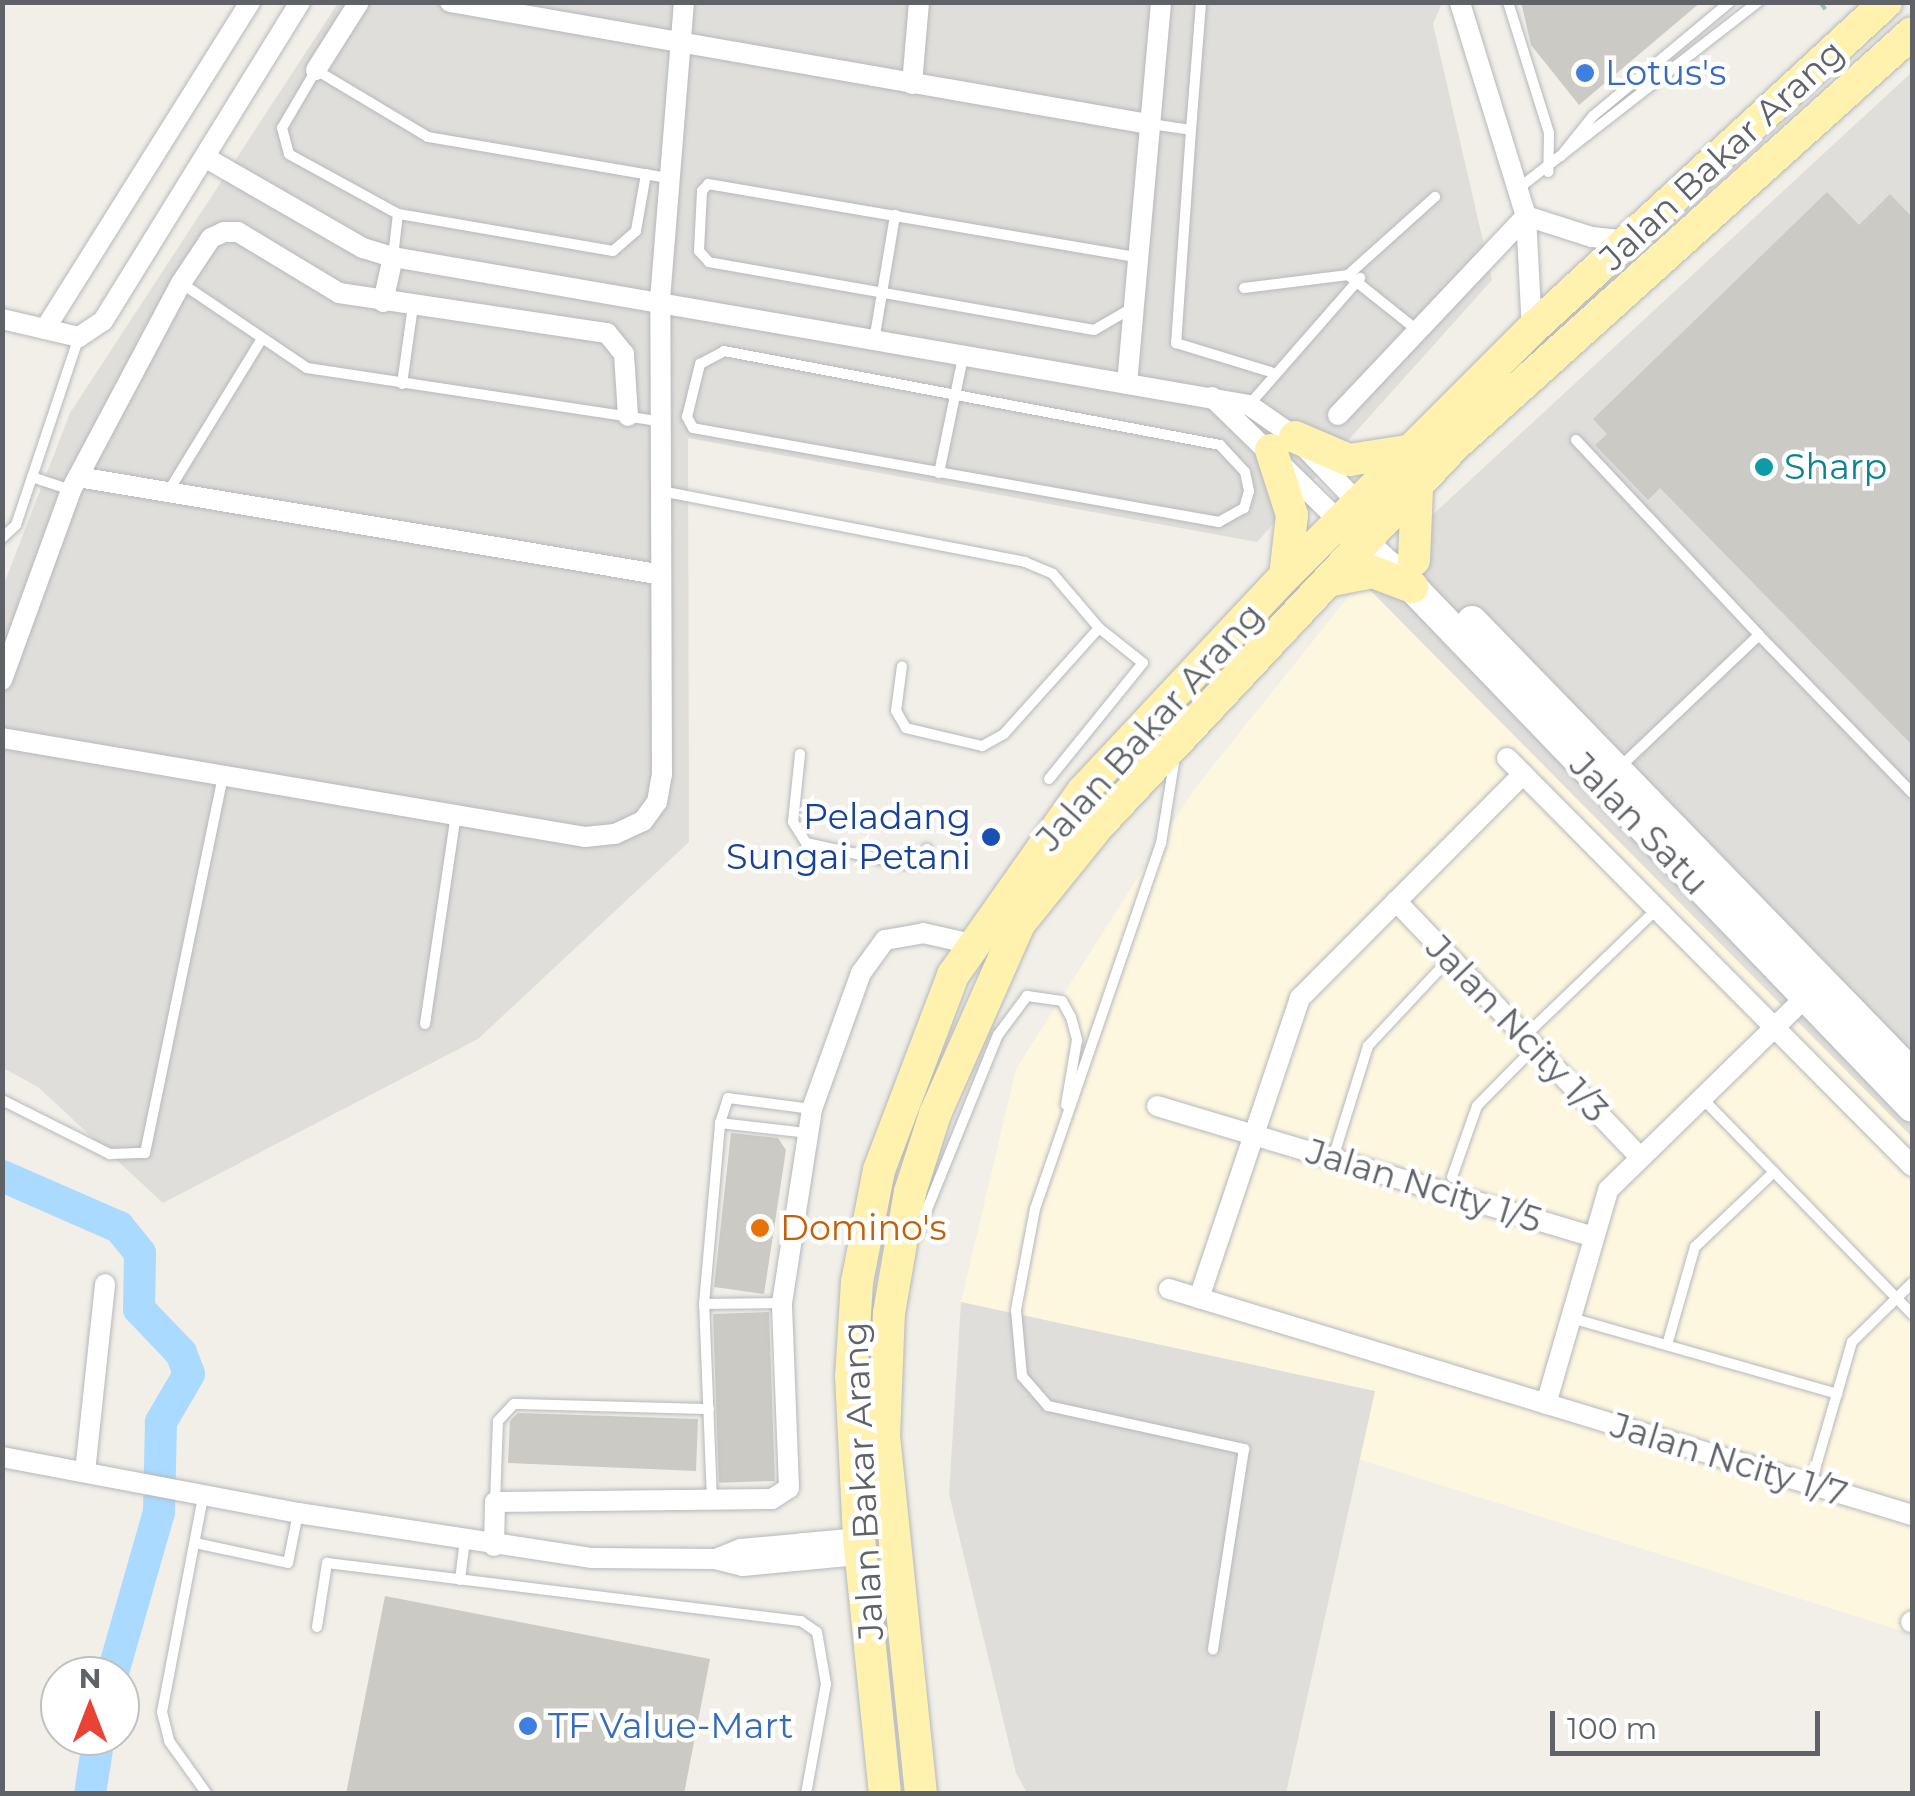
<!DOCTYPE html>
<style>
body{margin:0}
#map{position:relative;width:1915px;height:1796px;overflow:hidden;background:#f1efe8;font-family:Montserrat,sans-serif}
div>[style]{position:absolute}
[style*='--x']{left:calc(var(--x)*1px);top:calc(var(--y)*1px);width:calc(var(--w)*1px);rotate:calc(var(--a)*1deg)}
.commercial>*{inset:0;background:#fef7e0}
.industrial>*{inset:0;background:#e0deda}
.river>*{height:32px;margin:-16px;padding:0 16px;transform-origin:16px;border-radius:16px;background:#aadaff}
.building>*{inset:0;background:#cccac5;transform-origin:0 0}
.path>*{height:4px;margin-top:-2px;transform-origin:0;background:repeating-linear-gradient(90deg,#9cc7a9 0 10px,transparent 0 15px)}
.roads{filter:drop-shadow(0 0 2px #b5b8bc) drop-shadow(0 0 2px #b5b8bc)}
.service>*{height:10px;margin:-5px;padding:0 5px;transform-origin:5px;border-radius:5px;background:#fff}
.minor>*{height:20px;margin:-10px;padding:0 10px;transform-origin:10px;border-radius:10px;background:#fff}
.secondary>*{height:30px;margin:-15px;padding:0 15px;transform-origin:15px;border-radius:15px;background:#fff}
.primary>*{height:32px;margin:-16px;padding:0 16px;transform-origin:16px;border-radius:16px;background:#fff2af}
.dots>*{width:28px;height:28px;translate:-50% -50%;box-sizing:border-box;border:5px solid #fff;border-radius:50%}
span{translate:-50% -50%;white-space:nowrap;text-align:center;line-height:1.15;-webkit-text-stroke:9px #fff;paint-order:stroke}
.shop-label{font-size:35px;color:#366cbe}
.left{translate:0 -50%;text-align:left}
.street-label{font-size:35px;color:#5f6368}
.culture-label{font-size:35px;color:#0d838f}
.transit-label{font-size:35px;color:#164399}
.right{translate:-100% -50%;text-align:right}
.food-label{font-size:35px;color:#c56008}
.frame{position:absolute;inset:0;border:5px solid #5f6368;pointer-events:none}
.north{position:absolute;left:40px;top:1656px;width:100px;height:100px;box-sizing:border-box;background:#fff;border:2px solid #bfc1c3;border-radius:50%;rotate:0deg;font-size:28px;font-weight:700;line-height:40px;text-align:center;color:#5f6368}
.north::after{content:'';display:block;margin:auto;width:35px;height:45px;background:#ea4335;clip-path:polygon(50% 0,100% 100%,50% 72%,0 100%)}
.scale{position:absolute;left:1550px;top:1711px;width:270px;height:45px;box-sizing:border-box;border:5px solid #5f6368;border-top:0;padding-left:12px;font-size:30px;line-height:35px;white-space:nowrap;color:#5f6368;-webkit-text-stroke:8px #fff;paint-order:stroke}
</style>
<div id="map">
<div class="commercial">
<div style="clip-path:polygon(1361px 581px,1912px 1137px,1912px 1634px,1358px 1459px,1375px 1392px,961px 1302px,1016px 1069px,1193px 791px)"></div>
</div>
<div class="industrial">
<div style="clip-path:polygon(338px 3px,1442px 3px,1433px 24px,1492px 280px,1257px 542px,688px 438px,689px 842px,478px 1039px,163px 1203px,38px 1087px,3px 1068px,2px 589px,70px 413px)"></div>
<div style="clip-path:polygon(1912px 72px,1912px 1137px,1361px 581px)"></div>
<div style="clip-path:polygon(961px 1302px,1375px 1391px,1286px 1793px,1027px 1793px,1016px 1773px,949px 1494px)"></div>
</div>
<div class="river">
<div style="--x:2;--y:1176;--w:128;--a:23.6"></div>
<div style="--x:119;--y:1227;--w:33;--a:51"></div>
<div style="--x:140;--y:1253;--w:56;--a:91"></div>
<div style="--x:139;--y:1309;--w:61;--a:46.3"></div>
<div style="--x:181;--y:1353;--w:22;--a:69"></div>
<div style="--x:189;--y:1374;--w:56;--a:120.3"></div>
<div style="--x:161;--y:1422;--w:90;--a:91.3"></div>
<div style="--x:159;--y:1512;--w:171;--a:106"></div>
<div style="--x:90;--y:1794;--w:59;--a:-81.2"></div>
</div>
<div class="building">
<div style="clip-path:polygon(1521px 2px,1701px 2px,1579px 105px,1531px 45px)"></div>
<div style="clip-path:polygon(1827px 192px,1859px 225px,1890px 194px,1912px 217px,1912px 745px,1660px 488px,1648px 500px,1595px 445px,1607px 434px,1593px 419px)"></div>
<div style="clip-path:polygon(731px 1133px,778px 1138px,786px 1150px,764px 1294px,714px 1287px)"></div>
<div style="left:769px;top:1312px;width:169px;height:56px;rotate:88deg"></div>
<div style="clip-path:polygon(518px 1413px,698px 1419px,696px 1471px,508px 1463px,510px 1421px)"></div>
<div style="clip-path:polygon(385px 1596px,710px 1659px,684px 1794px,346px 1794px)"></div>
</div>
<div class="path">
<div style="--x:1820;--y:2;--w:9;--a:54"></div>
</div>
<div class="roads">
<div class="service">
<div style="--x:1508;--y:2;--w:137;--a:72.6"></div>
<div style="--x:1549;--y:133;--w:39;--a:91"></div>
<div style="--x:1151;--y:124;--w:40;--a:8.5"></div>
<div style="--x:1191;--y:130;--w:214;--a:94"></div>
<div style="--x:1176;--y:343;--w:99;--a:17"></div>
<div style="--x:1191;--y:130;--w:128;--a:-85.5"></div>
<div style="--x:1561;--y:156;--w:51;--a:-51.3"></div>
<div style="--x:1593;--y:116;--w:178;--a:-39.8"></div>
<div style="--x:646;--y:174;--w:58;--a:100"></div>
<div style="--x:636;--y:231;--w:30;--a:139"></div>
<div style="--x:613;--y:251;--w:218;--a:-170.2"></div>
<div style="--x:398;--y:214;--w:124;--a:-151.2"></div>
<div style="--x:289;--y:154;--w:27;--a:-105"></div>
<div style="--x:282;--y:128;--w:67;--a:-59.6"></div>
<div style="--x:316;--y:70;--w:131;--a:30.9"></div>
<div style="--x:428;--y:137;--w:244;--a:9.7"></div>
<div style="--x:1519;--y:188;--w:303;--a:-37.9"></div>
<div style="--x:393;--y:257;--w:43;--a:-83.4"></div>
<div style="--x:1348;--y:275;--w:117;--a:-41.9"></div>
<div style="--x:181;--y:283;--w:152;--a:34"></div>
<div style="--x:307;--y:368;--w:355;--a:8.6"></div>
<div style="--x:1244;--y:288;--w:105;--a:-7.1"></div>
<div style="--x:1348;--y:275;--w:88;--a:38.6"></div>
<div style="--x:1132;--y:308;--w:44;--a:149.9"></div>
<div style="--x:1094;--y:330;--w:391;--a:-170"></div>
<div style="--x:709;--y:262;--w:15;--a:-132"></div>
<div style="--x:699;--y:251;--w:60;--a:-87.1"></div>
<div style="--x:702;--y:191;--w:9;--a:-49"></div>
<div style="--x:708;--y:184;--w:435;--a:9.7"></div>
<div style="--x:874;--y:341;--w:128;--a:-80.5"></div>
<div style="--x:724;--y:351;--w:505;--a:10.73"></div>
<div style="--x:1220;--y:445;--w:37;--a:47"></div>
<div style="--x:1245;--y:472;--w:19;--a:78"></div>
<div style="--x:1249;--y:491;--w:18;--a:106"></div>
<div style="--x:1244;--y:508;--w:29;--a:151"></div>
<div style="--x:1219;--y:522;--w:534;--a:-169.87"></div>
<div style="--x:693;--y:428;--w:13;--a:-119"></div>
<div style="--x:687;--y:417;--w:55;--a:-76.2"></div>
<div style="--x:700;--y:364;--w:27;--a:-28"></div>
<div style="--x:402;--y:384;--w:79;--a:-82"></div>
<div style="--x:1249;--y:405;--w:169;--a:-48.8"></div>
<div style="--x:1576;--y:440;--w:267;--a:46.8"></div>
<div style="--x:1759;--y:635;--w:190;--a:136.5"></div>
<div style="--x:939;--y:473;--w:118;--a:-78.3"></div>
<div style="--x:32;--y:477;--w:41;--a:18.4"></div>
<div style="--x:661;--y:491;--w:371;--a:11"></div>
<div style="--x:1025;--y:562;--w:30;--a:23"></div>
<div style="--x:1053;--y:574;--w:71;--a:49.6"></div>
<div style="--x:1099;--y:628;--w:142;--a:131.9"></div>
<div style="--x:1004;--y:734;--w:25;--a:151"></div>
<div style="--x:982;--y:746;--w:78;--a:-166.7"></div>
<div style="--x:906;--y:728;--w:20;--a:-120"></div>
<div style="--x:896;--y:711;--w:45;--a:-82.4"></div>
<div style="--x:168;--y:492;--w:178;--a:-58.5"></div>
<div style="--x:2;--y:538;--w:19;--a:-43"></div>
<div style="--x:16;--y:525;--w:198;--a:-71.5"></div>
<div style="--x:1759;--y:635;--w:220;--a:45.9"></div>
<div style="--x:800;--y:754;--w:68;--a:95.9"></div>
<div style="--x:793;--y:822;--w:25;--a:58"></div>
<div style="--x:806;--y:843;--w:98;--a:12.3"></div>
<div style="--x:902;--y:864;--w:14;--a:-4"></div>
<div style="--x:916;--y:863;--w:18;--a:-52"></div>
<div style="--x:1175;--y:757;--w:87;--a:99.2"></div>
<div style="--x:1161;--y:843;--w:387;--a:109"></div>
<div style="--x:1035;--y:1209;--w:103;--a:100.7"></div>
<div style="--x:1016;--y:1310;--w:66;--a:84.8"></div>
<div style="--x:1022;--y:1376;--w:40;--a:49"></div>
<div style="--x:1048;--y:1406;--w:201;--a:12.4"></div>
<div style="--x:1244;--y:1449;--w:203;--a:98.8"></div>
<div style="--x:1049;--y:779;--w:149;--a:-51"></div>
<div style="--x:1143;--y:663;--w:56;--a:-141.5"></div>
<div style="--x:425;--y:1024;--w:212;--a:-81.6"></div>
<div style="--x:1525;--y:1036;--w:183;--a:-43.9"></div>
<div style="--x:1701;--y:1097;--w:303;--a:45.8"></div>
<div style="--x:2;--y:1100;--w:121;--a:26.6"></div>
<div style="--x:110;--y:1154;--w:35;--a:-2"></div>
<div style="--x:145;--y:1153;--w:385;--a:-78.3"></div>
<div style="--x:720;--y:1123;--w:89;--a:6.5"></div>
<div style="--x:1333;--y:1158;--w:117;--a:-72.6"></div>
<div style="--x:1368;--y:1046;--w:120;--a:-47"></div>
<div style="--x:1452;--y:1177;--w:75;--a:-70.6"></div>
<div style="--x:1477;--y:1106;--w:83;--a:-45.5"></div>
<div style="--x:917;--y:1234;--w:215;--a:-67.9"></div>
<div style="--x:998;--y:1035;--w:49;--a:-53.4"></div>
<div style="--x:1027;--y:996;--w:35;--a:8"></div>
<div style="--x:1062;--y:1001;--w:18;--a:61"></div>
<div style="--x:1071;--y:1017;--w:24;--a:75"></div>
<div style="--x:1077;--y:1040;--w:66;--a:99.6"></div>
<div style="--x:704;--y:1304;--w:78;--a:-0.7"></div>
<div style="--x:1571;--y:1318;--w:277;--a:15.9"></div>
<div style="--x:1667;--y:1345;--w:102;--a:-74.1"></div>
<div style="--x:1695;--y:1247;--w:109;--a:-43.5"></div>
<div style="--x:1811;--y:1483;--w:147;--a:-73.8"></div>
<div style="--x:1852;--y:1342;--w:84;--a:-44.5"></div>
<div style="--x:203;--y:1497;--w:219;--a:100.8"></div>
<div style="--x:162;--y:1712;--w:30;--a:76"></div>
<div style="--x:169;--y:1741;--w:65;--a:54.4"></div>
<div style="--x:712;--y:1500;--w:196;--a:-92.3"></div>
<div style="--x:704;--y:1304;--w:182;--a:-84.9"></div>
<div style="--x:720;--y:1123;--w:26;--a:-72"></div>
<div style="--x:728;--y:1098;--w:85;--a:7.5"></div>
<div style="--x:495;--y:1502;--w:81;--a:-87.9"></div>
<div style="--x:498;--y:1421;--w:23;--a:-47"></div>
<div style="--x:514;--y:1404;--w:195;--a:1.5"></div>
<div style="--x:195;--y:1543;--w:95;--a:12.1"></div>
<div style="--x:288;--y:1563;--w:51;--a:-78.7"></div>
<div style="--x:460;--y:1580;--w:38;--a:-83"></div>
<div style="--x:317;--y:1627;--w:65;--a:-81.1"></div>
<div style="--x:327;--y:1563;--w:478;--a:7"></div>
<div style="--x:801;--y:1621;--w:19;--a:35"></div>
<div style="--x:817;--y:1632;--w:53;--a:80.2"></div>
<div style="--x:826;--y:1684;--w:112;--a:100.3"></div>
</div>
<div class="minor">
<div style="--x:450;--y:2;--w:709;--a:9.91"></div>
<div style="--x:1460;--y:3;--w:223;--a:72.8"></div>
<div style="--x:1526;--y:216;--w:113;--a:87"></div>
<div style="--x:316;--y:70;--w:80;--a:-57.7"></div>
<div style="--x:912;--y:84;--w:82;--a:-85.1"></div>
<div style="--x:208;--y:159;--w:179;--a:29.9"></div>
<div style="--x:363;--y:248;--w:31;--a:17"></div>
<div style="--x:393;--y:257;--w:869;--a:9.81"></div>
<div style="--x:1249;--y:405;--w:56;--a:34.8"></div>
<div style="--x:1295;--y:437;--w:93;--a:46.3"></div>
<div style="--x:1526;--y:216;--w:69;--a:17.7"></div>
<div style="--x:1592;--y:237;--w:39;--a:6"></div>
<div style="--x:383;--y:302;--w:46;--a:-77.5"></div>
<div style="--x:2;--y:319;--w:79;--a:13.2"></div>
<div style="--x:79;--y:337;--w:29;--a:-34"></div>
<div style="--x:103;--y:321;--w:375;--a:-58.3"></div>
<div style="--x:45;--y:329;--w:386;--a:-57.9"></div>
<div style="--x:1127;--y:384;--w:384;--a:-84.9"></div>
<div style="--x:1212;--y:397;--w:177;--a:44.3"></div>
<div style="--x:1338;--y:415;--w:274;--a:-46.6"></div>
<div style="--x:78;--y:477;--w:587;--a:9.51"></div>
<div style="--x:2;--y:680;--w:202;--a:-70"></div>
<div style="--x:71;--y:490;--w:234;--a:-62"></div>
<div style="--x:181;--y:283;--w:54;--a:-56.3"></div>
<div style="--x:211;--y:238;--w:14;--a:-25"></div>
<div style="--x:224;--y:232;--w:14;--a:0"></div>
<div style="--x:238;--y:232;--w:118;--a:31.1"></div>
<div style="--x:339;--y:293;--w:271;--a:8.5"></div>
<div style="--x:607;--y:333;--w:27;--a:51"></div>
<div style="--x:624;--y:354;--w:62;--a:86.3"></div>
<div style="--x:2;--y:738;--w:591;--a:9.64"></div>
<div style="--x:585;--y:837;--w:30;--a:-6"></div>
<div style="--x:615;--y:834;--w:31;--a:-25"></div>
<div style="--x:643;--y:821;--w:24;--a:-54"></div>
<div style="--x:657;--y:802;--w:27;--a:-80"></div>
<div style="--x:662;--y:775;--w:475;--a:-90.2"></div>
<div style="--x:660;--y:300;--w:299;--a:-85.4"></div>
<div style="--x:1507;--y:758;--w:575;--a:45.21"></div>
<div style="--x:1396;--y:901;--w:352;--a:46.4"></div>
<div style="--x:1157;--y:1106;--w:456;--a:16.7"></div>
<div style="--x:1169;--y:1289;--w:777;--a:16.92"></div>
<div style="--x:1199;--y:1298;--w:317;--a:-71.4"></div>
<div style="--x:1300;--y:998;--w:316;--a:-45.1"></div>
<div style="--x:1546;--y:1404;--w:223;--a:-73.8"></div>
<div style="--x:1608;--y:1190;--w:285;--a:-44.3"></div>
<div style="--x:2;--y:1457;--w:301;--a:10.7"></div>
<div style="--x:298;--y:1513;--w:296;--a:8.7"></div>
<div style="--x:591;--y:1558;--w:124;--a:0.5"></div>
<div style="--x:715;--y:1559;--w:29;--a:14"></div>
<div style="--x:743;--y:1566;--w:118;--a:-5.4"></div>
<div style="--x:85;--y:1472;--w:189;--a:-83.9"></div>
<div style="--x:494;--y:1546;--w:44;--a:-88.7"></div>
<div style="--x:495;--y:1502;--w:277;--a:-0.6"></div>
<div style="--x:772;--y:1499;--w:20;--a:-33"></div>
<div style="--x:789;--y:1488;--w:185;--a:-92.2"></div>
<div style="--x:782;--y:1303;--w:196;--a:-81.2"></div>
<div style="--x:812;--y:1109;--w:145;--a:-70.2"></div>
<div style="--x:861;--y:973;--w:41;--a:-54"></div>
<div style="--x:885;--y:940;--w:39;--a:-10"></div>
<div style="--x:923;--y:933;--w:50;--a:12.7"></div>
<div style="--x:716;--y:1559;--w:27;--a:-22"></div>
<div style="--x:741;--y:1549;--w:119;--a:-5.3"></div>
<div style="--x:1911;--y:1622;--w:1;--a:-45"></div>
</div>
<div class="secondary">
<div style="--x:1344;--y:527;--w:91;--a:41.4"></div>
<div style="--x:1412;--y:587;--w:721;--a:46.12"></div>
<div style="--x:1472;--y:621;--w:632;--a:45.83"></div>
</div>
<div class="primary">
<div style="--x:1295;--y:437;--w:59;--a:23.1"></div>
<div style="--x:1349;--y:460;--w:60;--a:-8.7"></div>
<div style="--x:1271;--y:450;--w:68;--a:72.1"></div>
<div style="--x:1292;--y:515;--w:61;--a:96.5"></div>
<div style="--x:1414;--y:560;--w:73;--a:-87.6"></div>
<div style="--x:1332;--y:580;--w:42;--a:-11"></div>
<div style="--x:1373;--y:572;--w:42;--a:21"></div>
<div style="--x:885;--y:1794;--w:257;--a:-95.8"></div>
<div style="--x:859;--y:1538;--w:161;--a:-92.8"></div>
<div style="--x:851;--y:1377;--w:95;--a:-86.4"></div>
<div style="--x:857;--y:1282;--w:114;--a:-78.9"></div>
<div style="--x:879;--y:1170;--w:209;--a:-69.2"></div>
<div style="--x:953;--y:975;--w:225;--a:-54.8"></div>
<div style="--x:1083;--y:791;--w:295;--a:-46.8"></div>
<div style="--x:1285;--y:576;--w:349;--a:-45"></div>
<div style="--x:1532;--y:329;--w:482;--a:-42.7"></div>
<div style="--x:921;--y:1794;--w:360;--a:-95.9"></div>
<div style="--x:884;--y:1436;--w:123;--a:-87.7"></div>
<div style="--x:889;--y:1313;--w:123;--a:-80.2"></div>
<div style="--x:910;--y:1192;--w:82;--a:-72.2"></div>
<div style="--x:935;--y:1114;--w:208;--a:-66.1"></div>
<div style="--x:1019;--y:924;--w:127;--a:-51.1"></div>
<div style="--x:1099;--y:825;--w:521;--a:-46.87"></div>
<div style="--x:1455;--y:445;--w:615;--a:-42.04"></div>
</div>
</div>
<div class="dots">
<div style="left:1585px;top:73px;background:#3f7fe0"></div>
<div style="left:1764px;top:467px;background:#0f9aa8"></div>
<div style="left:991px;top:837px;background:#1a4fb4"></div>
<div style="left:760px;top:1228px;background:#e8710a"></div>
<div style="left:528px;top:1726px;background:#3f7fe0"></div>
</div>
<div class="shop-label">
<span class="left" style="left:1605px;top:73px">Lotus's</span>
<span class="left" style="left:548px;top:1726px">TF Value-Mart</span>
</div>
<div class="street-label">
<span style="left:1722px;top:155px;rotate:-43deg">Jalan Bakar Arang</span>
<span style="left:1150px;top:727px;rotate:-48deg">Jalan Bakar Arang</span>
<span style="left:1639px;top:824px;rotate:46deg">Jalan Satu</span>
<span style="left:1517px;top:1029px;rotate:46deg">Jalan Ncity 1/3</span>
<span style="left:1424px;top:1186px;rotate:17deg">Jalan Ncity 1/5</span>
<span style="left:1729px;top:1460px;rotate:17deg">Jalan Ncity 1/7</span>
<span style="left:863px;top:1481px;rotate:-93deg">Jalan Bakar Arang</span>
</div>
<div class="culture-label">
<span class="left" style="left:1784px;top:467px">Sharp</span>
</div>
<div class="transit-label">
<span class="right" style="left:971px;top:837px">Peladang<br>Sungai Petani</span>
</div>
<div class="food-label">
<span class="left" style="left:780px;top:1228px">Domino's</span>
</div>
<div class="frame"></div>
<div class="north">N</div>
<div class="scale">100 m</div>
</div>
